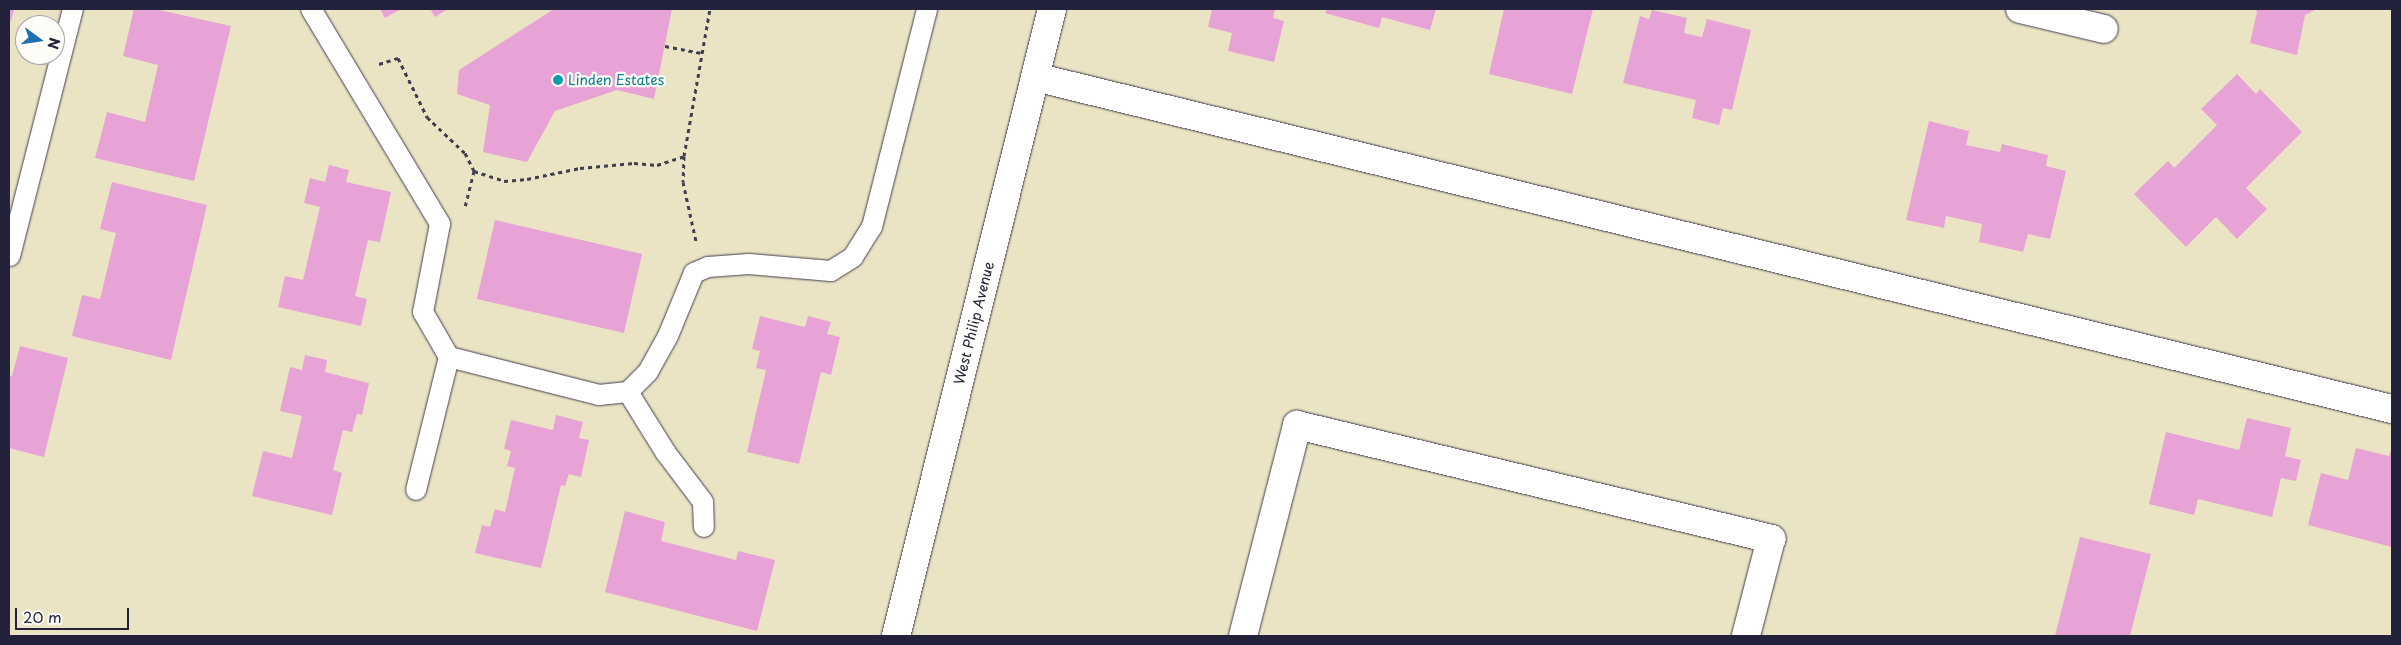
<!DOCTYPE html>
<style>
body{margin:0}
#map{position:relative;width:2401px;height:645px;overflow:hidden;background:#ebe4c4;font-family:"Playpen Sans",sans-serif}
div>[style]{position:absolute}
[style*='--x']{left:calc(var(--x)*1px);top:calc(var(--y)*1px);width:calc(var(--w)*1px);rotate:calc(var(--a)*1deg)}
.building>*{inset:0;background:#e7a3d6;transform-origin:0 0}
.path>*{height:3px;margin-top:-1.5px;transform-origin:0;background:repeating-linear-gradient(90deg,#403f50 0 4px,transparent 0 8px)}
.roads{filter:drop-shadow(0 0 1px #403f50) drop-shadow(0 0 1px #403f50)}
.service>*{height:20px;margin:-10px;padding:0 10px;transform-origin:10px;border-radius:10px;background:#fff}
.minor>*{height:28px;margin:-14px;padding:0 14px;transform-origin:14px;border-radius:14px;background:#fff}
.tertiary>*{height:28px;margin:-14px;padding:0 14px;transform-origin:14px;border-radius:14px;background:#fff}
.dots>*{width:14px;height:14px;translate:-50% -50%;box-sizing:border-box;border:2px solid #fdfcf7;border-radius:50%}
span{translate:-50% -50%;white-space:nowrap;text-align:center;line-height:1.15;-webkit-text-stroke:4.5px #fdfcf7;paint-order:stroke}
.culture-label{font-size:14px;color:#0d838f}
.left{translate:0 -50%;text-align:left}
.street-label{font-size:14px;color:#22223b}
.frame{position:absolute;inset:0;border:10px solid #22223b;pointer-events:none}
.north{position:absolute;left:15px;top:15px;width:50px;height:50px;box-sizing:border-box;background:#fdfcf7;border:1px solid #a5a5ac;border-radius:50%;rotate:104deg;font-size:14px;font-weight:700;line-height:20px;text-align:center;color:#22223b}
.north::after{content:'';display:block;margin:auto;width:18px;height:22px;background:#1f6fb2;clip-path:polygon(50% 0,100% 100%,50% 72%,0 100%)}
.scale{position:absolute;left:15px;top:608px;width:114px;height:22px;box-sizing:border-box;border:2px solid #22223b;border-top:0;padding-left:6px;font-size:15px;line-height:18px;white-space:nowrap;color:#22223b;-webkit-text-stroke:4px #fdfcf7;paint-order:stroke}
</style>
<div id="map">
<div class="building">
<div style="clip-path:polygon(9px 9px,14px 9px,11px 21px,9px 21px)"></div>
<div style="clip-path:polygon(134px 9px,155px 9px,231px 26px,194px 181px,95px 158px,107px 112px,145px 122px,158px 65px,123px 56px)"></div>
<div style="clip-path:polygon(380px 9px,401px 9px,385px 18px)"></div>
<div style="clip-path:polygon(430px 9px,448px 9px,435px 17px)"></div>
<div style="clip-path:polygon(554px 9px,672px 9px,654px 99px,617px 90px,555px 111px,527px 162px,483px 152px,490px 105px,457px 94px,459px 70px)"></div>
<div style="clip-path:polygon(1212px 9px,1275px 9px,1273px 18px,1284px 21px,1274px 62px,1228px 51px,1232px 33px,1208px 27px)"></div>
<div style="clip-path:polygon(1327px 9px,1436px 9px,1430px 30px,1382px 17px,1379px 28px,1325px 13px)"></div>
<div style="clip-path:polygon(1504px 9px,1593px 9px,1572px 94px,1489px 74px)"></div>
<div style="clip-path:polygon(2255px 9px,2317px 9px,2305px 15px,2297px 55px,2250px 43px,2257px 12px)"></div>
<div style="clip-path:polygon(1652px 10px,1687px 18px,1684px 33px,1702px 37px,1707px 19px,1751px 30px,1732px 110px,1723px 108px,1719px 125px,1692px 118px,1696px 100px,1623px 83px,1640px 16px,1649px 19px)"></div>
<div style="clip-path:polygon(2237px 74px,2256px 94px,2260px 89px,2302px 132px,2246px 188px,2267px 209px,2237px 239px,2216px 217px,2186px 247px,2134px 194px,2168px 161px,2174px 168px,2217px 125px,2201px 109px)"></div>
<div style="clip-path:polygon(1929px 121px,1969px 131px,1966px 145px,2000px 152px,2002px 144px,2048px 155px,2046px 166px,2066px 171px,2050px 239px,2028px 234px,2023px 252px,1979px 242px,1982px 224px,1946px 216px,1944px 228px,1906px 220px)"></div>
<div style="clip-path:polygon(329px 165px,349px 170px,346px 182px,391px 192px,380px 242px,368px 240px,355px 296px,367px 299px,361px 326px,278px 307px,285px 276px,303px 280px,320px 207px,304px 203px,310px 178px,325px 182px)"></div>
<div style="clip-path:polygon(112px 182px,207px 205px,171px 360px,72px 336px,82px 295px,100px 299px,116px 233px,100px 229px)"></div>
<div style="left:495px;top:220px;width:151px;height:81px;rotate:13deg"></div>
<div style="clip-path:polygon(760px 316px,805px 327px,808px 316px,831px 322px,827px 334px,840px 337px,831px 375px,821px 372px,799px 464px,747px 452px,766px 370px,756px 368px,760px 351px,752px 349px)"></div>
<div style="clip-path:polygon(20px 346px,68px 358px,44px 457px,9px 448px,9px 375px,12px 376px)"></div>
<div style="clip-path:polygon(305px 355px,327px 360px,325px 372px,369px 383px,362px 415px,357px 414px,352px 432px,343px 430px,333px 470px,342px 473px,332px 515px,252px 496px,263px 451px,292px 458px,302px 416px,280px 411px,290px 367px,302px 370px)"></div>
<div style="clip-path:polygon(556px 415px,583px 422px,579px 438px,589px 440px,581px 477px,569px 474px,565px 486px,561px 485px,541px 568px,475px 553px,482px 525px,490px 527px,495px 509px,505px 512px,515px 468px,507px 466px,511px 451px,504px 449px,511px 420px,553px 430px)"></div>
<div style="clip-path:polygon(2247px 418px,2291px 428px,2285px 456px,2301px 460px,2296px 481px,2281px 478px,2272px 517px,2198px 499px,2194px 515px,2149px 504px,2166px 432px,2239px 450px)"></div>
<div style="clip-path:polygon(2392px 447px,2392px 547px,2308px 525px,2321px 473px,2348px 480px,2356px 448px,2389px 456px)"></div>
<div style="clip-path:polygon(625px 511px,665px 522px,661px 541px,736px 560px,738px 551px,775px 560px,757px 631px,605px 592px)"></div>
<div style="clip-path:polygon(2080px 537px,2151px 554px,2130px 636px,2055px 636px)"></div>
</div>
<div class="path">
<div style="--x:665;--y:46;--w:37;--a:11"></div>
<div style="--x:379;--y:64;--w:20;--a:-18"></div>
<div style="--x:398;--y:58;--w:66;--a:63.8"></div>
<div style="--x:427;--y:117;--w:52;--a:43.5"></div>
<div style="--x:465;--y:153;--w:20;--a:63"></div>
<div style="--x:474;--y:171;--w:36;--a:104"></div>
<div style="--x:684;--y:156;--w:26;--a:92"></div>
<div style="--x:683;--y:182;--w:60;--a:77.6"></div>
<div style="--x:474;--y:171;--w:32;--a:18"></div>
<div style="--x:504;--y:181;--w:23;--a:-5"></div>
<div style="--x:527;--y:179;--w:54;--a:-11.7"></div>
<div style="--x:580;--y:168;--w:54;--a:-5.3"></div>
<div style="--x:634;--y:163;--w:23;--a:5"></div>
<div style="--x:657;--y:165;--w:28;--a:-18"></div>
<div style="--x:684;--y:156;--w:149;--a:-80"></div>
</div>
<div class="roads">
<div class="service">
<div style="--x:311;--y:9;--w:251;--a:59"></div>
<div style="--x:440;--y:224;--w:90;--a:100.9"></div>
<div style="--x:423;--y:312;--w:52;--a:60"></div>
<div style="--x:449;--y:357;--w:137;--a:103.9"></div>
<div style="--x:10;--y:256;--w:255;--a:-75.7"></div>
<div style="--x:449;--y:357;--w:155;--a:14.2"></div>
<div style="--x:599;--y:395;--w:29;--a:-6"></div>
<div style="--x:628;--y:392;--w:28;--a:-45"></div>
<div style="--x:648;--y:372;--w:41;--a:-60.9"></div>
<div style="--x:668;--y:336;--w:68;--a:-67.6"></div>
<div style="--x:694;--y:273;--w:15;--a:-23"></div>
<div style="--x:708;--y:267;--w:41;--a:-4.2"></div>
<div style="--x:749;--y:264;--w:82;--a:4.9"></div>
<div style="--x:831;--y:271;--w:26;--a:-32"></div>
<div style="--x:853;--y:257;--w:36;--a:-58"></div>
<div style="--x:872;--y:227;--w:225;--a:-75.8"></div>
<div style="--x:628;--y:392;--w:72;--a:58.1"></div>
<div style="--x:666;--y:453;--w:61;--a:52.9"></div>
<div style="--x:703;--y:502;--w:25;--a:88"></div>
</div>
<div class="minor">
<div style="--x:2020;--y:9;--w:86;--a:13.4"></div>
<div style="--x:1035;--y:77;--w:1397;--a:13.75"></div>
<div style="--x:1243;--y:636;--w:218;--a:-75.6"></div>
<div style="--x:1297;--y:425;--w:488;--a:13.5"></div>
<div style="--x:1771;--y:539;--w:100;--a:104.5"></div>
</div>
<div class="tertiary">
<div style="--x:896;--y:636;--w:646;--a:-76.03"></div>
</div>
</div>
<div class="dots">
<div style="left:558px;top:80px;background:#0f9aa8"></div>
</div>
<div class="culture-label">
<span class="left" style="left:568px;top:80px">Linden Estates</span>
</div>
<div class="street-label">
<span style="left:974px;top:323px;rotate:-76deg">West Philip Avenue</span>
</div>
<div class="frame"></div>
<div class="north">N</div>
<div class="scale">20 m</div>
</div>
